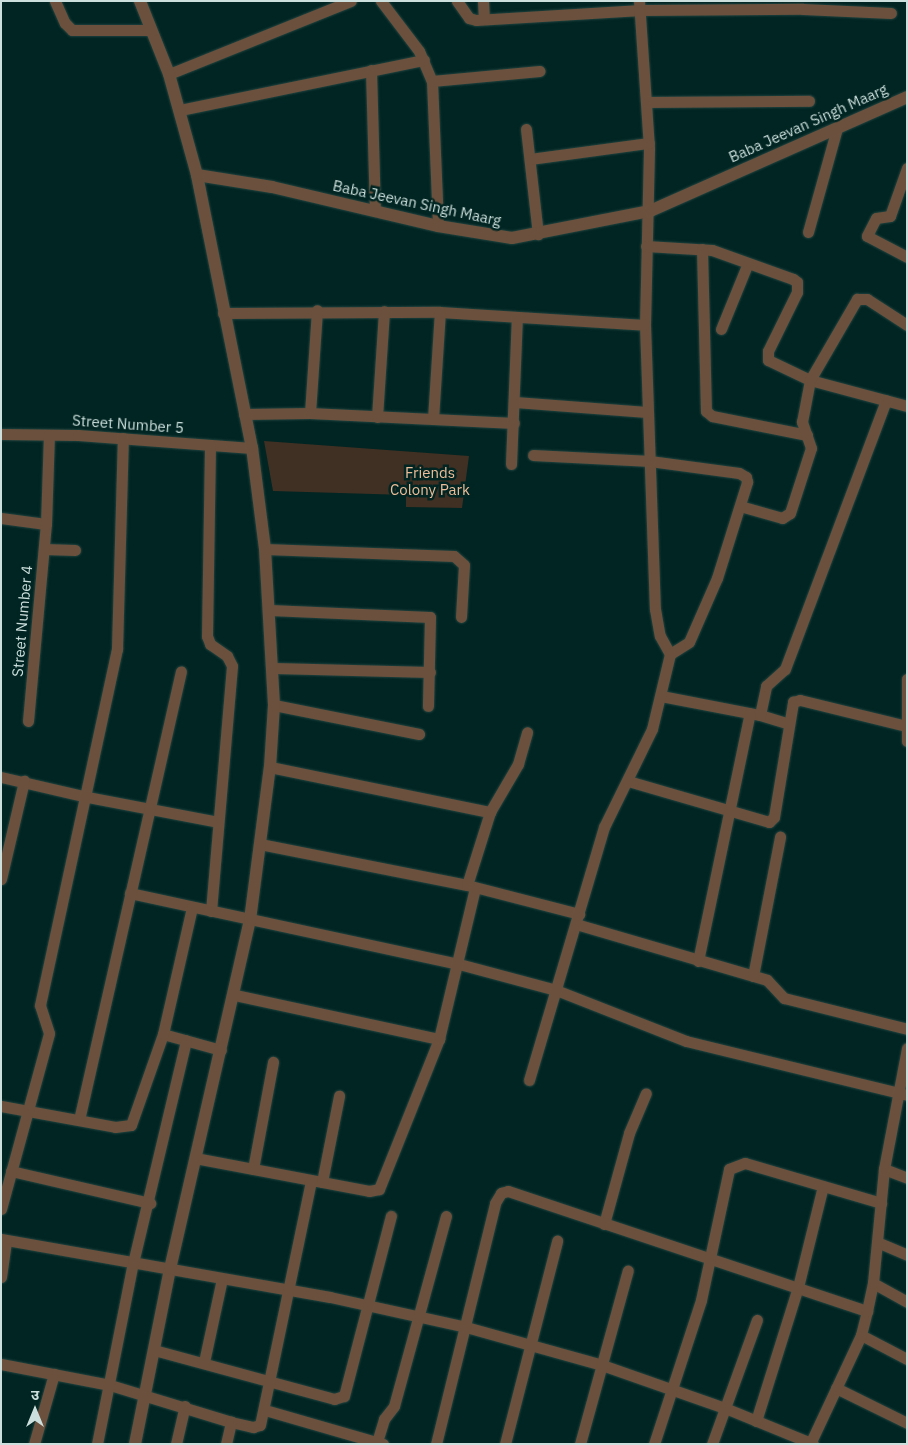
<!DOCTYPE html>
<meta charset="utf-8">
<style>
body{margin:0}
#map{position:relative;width:908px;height:1445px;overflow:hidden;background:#012522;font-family:"IBM Plex Sans","Noto Sans Devanagari",sans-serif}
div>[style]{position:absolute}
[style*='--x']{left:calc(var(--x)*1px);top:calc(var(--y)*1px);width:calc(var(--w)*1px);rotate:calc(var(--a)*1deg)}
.green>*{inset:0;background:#402f23}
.roads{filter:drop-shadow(0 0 1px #214340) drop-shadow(0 0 1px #214340)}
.minor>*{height:11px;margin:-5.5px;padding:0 5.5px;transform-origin:5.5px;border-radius:5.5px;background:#6b513d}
.tertiary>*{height:12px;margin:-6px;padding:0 6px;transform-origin:6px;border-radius:6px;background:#6b513d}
span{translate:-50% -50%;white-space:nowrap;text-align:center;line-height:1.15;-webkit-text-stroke:5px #012522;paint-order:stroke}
.street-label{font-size:15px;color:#ccdfdd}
.park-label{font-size:15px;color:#eebd98}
.frame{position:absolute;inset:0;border:2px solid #ccdfdd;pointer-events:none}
.north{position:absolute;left:10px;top:1385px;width:50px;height:50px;-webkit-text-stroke:4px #012522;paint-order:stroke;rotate:0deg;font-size:14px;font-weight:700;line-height:20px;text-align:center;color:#ccdfdd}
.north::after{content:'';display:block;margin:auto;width:18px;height:22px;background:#ccdfdd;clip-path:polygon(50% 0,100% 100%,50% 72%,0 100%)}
</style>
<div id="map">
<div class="green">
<div style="clip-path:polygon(264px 441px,469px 456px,462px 508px,406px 507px,406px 495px,273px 491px)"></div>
</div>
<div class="roads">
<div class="minor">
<div style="--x:55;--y:1;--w:24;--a:66"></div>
<div style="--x:65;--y:23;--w:10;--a:45"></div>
<div style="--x:72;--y:30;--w:79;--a:0"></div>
<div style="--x:381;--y:1;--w:63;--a:52.8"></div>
<div style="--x:419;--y:51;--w:33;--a:67"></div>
<div style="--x:432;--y:81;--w:145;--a:87.6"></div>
<div style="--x:457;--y:1;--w:21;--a:55"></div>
<div style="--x:469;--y:18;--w:7;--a:16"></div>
<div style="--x:476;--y:20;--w:165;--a:-3.5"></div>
<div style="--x:641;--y:10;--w:162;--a:-0.4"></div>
<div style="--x:803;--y:9;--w:88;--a:2.6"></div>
<div style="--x:483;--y:1;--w:18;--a:87"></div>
<div style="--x:639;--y:1;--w:148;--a:86.1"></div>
<div style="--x:649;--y:149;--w:176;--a:91.3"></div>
<div style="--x:645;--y:325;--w:284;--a:88"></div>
<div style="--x:655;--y:609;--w:27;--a:80"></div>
<div style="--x:660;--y:636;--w:21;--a:61"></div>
<div style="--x:371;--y:70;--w:140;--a:88.4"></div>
<div style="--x:169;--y:74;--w:196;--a:-21.9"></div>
<div style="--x:432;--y:81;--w:108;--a:-5.3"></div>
<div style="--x:647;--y:102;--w:162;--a:-0.4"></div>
<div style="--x:180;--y:110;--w:249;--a:-11.6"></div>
<div style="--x:526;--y:129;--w:106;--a:83.5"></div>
<div style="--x:530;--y:159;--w:120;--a:-7.7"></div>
<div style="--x:907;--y:168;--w:51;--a:109.5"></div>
<div style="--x:890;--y:216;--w:14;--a:172"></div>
<div style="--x:876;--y:218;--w:20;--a:117"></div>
<div style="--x:867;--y:236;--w:45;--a:27.7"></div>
<div style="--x:808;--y:232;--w:108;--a:-74.4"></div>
<div style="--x:646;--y:246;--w:66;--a:3.5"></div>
<div style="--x:712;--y:250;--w:86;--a:19.7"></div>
<div style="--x:793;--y:279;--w:5;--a:37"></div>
<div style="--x:797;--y:282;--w:10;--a:90"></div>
<div style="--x:797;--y:292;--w:66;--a:116.2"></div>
<div style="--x:768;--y:351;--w:9;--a:90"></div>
<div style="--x:768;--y:360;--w:47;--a:25.5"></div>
<div style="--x:810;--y:380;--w:100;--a:15"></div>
<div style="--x:702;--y:249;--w:162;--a:88.6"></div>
<div style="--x:706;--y:411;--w:8;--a:40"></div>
<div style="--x:712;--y:416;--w:97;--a:11.3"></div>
<div style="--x:223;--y:313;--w:217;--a:-0.3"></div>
<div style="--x:440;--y:312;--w:205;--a:3.6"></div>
<div style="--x:721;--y:329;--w:71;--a:-67.8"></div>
<div style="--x:515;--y:402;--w:132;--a:4.3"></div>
<div style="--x:310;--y:413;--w:103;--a:-86.1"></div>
<div style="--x:244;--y:414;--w:66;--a:-0.9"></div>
<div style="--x:310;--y:413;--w:204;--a:2.8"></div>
<div style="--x:377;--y:417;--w:106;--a:-86.2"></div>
<div style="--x:433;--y:419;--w:107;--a:-86.3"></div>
<div style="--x:1;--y:434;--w:77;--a:0.7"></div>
<div style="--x:78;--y:435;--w:174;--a:4.3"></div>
<div style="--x:210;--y:445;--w:191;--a:90.9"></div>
<div style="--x:207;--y:636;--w:9;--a:69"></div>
<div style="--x:210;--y:644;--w:21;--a:35"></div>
<div style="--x:227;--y:656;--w:11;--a:63"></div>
<div style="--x:232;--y:666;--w:246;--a:94.9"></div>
<div style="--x:511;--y:464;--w:147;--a:-87.7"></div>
<div style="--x:740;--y:506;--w:44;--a:15.9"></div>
<div style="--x:782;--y:518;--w:9;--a:-32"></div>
<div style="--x:790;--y:513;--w:68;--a:-72.1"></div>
<div style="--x:811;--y:448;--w:28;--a:-109"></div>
<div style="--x:802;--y:422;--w:43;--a:-79.2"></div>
<div style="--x:810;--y:380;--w:94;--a:-59.9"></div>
<div style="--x:857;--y:299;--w:10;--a:0"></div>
<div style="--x:867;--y:299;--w:48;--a:33"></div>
<div style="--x:1;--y:518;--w:45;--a:7.6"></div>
<div style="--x:44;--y:549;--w:31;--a:2"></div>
<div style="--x:265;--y:549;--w:189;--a:2.1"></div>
<div style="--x:454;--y:556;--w:13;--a:42"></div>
<div style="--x:464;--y:565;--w:52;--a:93.3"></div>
<div style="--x:270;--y:610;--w:160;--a:2.5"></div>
<div style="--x:430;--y:617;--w:89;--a:91.3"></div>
<div style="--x:274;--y:668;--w:156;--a:1.5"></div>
<div style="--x:907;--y:679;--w:62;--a:90"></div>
<div style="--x:661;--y:696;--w:101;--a:10.9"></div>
<div style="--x:760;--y:715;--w:30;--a:17"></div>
<div style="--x:274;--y:705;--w:148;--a:11.3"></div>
<div style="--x:760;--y:715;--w:30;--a:-78"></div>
<div style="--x:766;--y:686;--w:25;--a:-42"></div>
<div style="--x:785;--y:669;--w:287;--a:-69.4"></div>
<div style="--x:28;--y:721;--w:198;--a:-84.8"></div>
<div style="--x:46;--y:524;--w:89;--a:-88.1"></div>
<div style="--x:270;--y:767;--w:225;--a:11.6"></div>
<div style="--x:1;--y:777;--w:88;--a:13.1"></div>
<div style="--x:87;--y:797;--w:133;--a:10.8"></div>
<div style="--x:628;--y:781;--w:147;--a:16.2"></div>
<div style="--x:769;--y:822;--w:7;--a:-45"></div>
<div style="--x:774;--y:817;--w:117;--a:-80.6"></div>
<div style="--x:793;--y:702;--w:7;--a:-16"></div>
<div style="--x:800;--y:700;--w:110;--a:13.7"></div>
<div style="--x:260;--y:844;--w:211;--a:11.2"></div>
<div style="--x:467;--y:885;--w:116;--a:14.5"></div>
<div style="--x:1;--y:879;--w:101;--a:-76.8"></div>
<div style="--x:467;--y:885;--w:77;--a:-72.5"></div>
<div style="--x:490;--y:812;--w:56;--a:-59.7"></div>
<div style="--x:518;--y:764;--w:33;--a:-74"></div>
<div style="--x:130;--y:893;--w:337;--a:12.2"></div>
<div style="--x:459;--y:964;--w:100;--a:15"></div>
<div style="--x:556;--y:990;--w:140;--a:21.4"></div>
<div style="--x:686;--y:1041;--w:228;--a:13.7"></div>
<div style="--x:576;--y:924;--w:199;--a:16.3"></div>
<div style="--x:767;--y:980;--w:25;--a:47"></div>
<div style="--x:784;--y:998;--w:127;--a:14.1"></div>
<div style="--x:698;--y:961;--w:253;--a:-78.2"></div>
<div style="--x:753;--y:976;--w:142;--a:-79"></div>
<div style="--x:235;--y:995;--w:209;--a:12.2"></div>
<div style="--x:163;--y:1034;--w:60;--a:15.4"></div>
<div style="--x:529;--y:1080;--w:264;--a:-73.5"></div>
<div style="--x:604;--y:827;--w:109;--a:-63.9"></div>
<div style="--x:652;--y:729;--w:77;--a:-76.5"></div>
<div style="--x:670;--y:654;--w:22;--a:-32"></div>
<div style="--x:689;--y:642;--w:70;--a:-66.4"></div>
<div style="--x:717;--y:578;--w:101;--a:-72.6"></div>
<div style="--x:747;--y:482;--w:5;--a:-101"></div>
<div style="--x:746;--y:477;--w:8;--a:-150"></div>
<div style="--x:739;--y:473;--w:90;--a:-172.3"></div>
<div style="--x:650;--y:461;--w:117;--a:-177.1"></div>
<div style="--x:1;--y:1106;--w:116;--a:10.4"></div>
<div style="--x:115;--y:1127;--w:16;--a:-7"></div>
<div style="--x:131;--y:1125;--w:96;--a:-70.6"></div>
<div style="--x:163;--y:1034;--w:130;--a:-77.1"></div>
<div style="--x:79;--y:1120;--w:460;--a:-77.2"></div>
<div style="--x:195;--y:1158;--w:177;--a:10.7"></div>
<div style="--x:369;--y:1191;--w:10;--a:-11"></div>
<div style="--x:379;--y:1189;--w:162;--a:-68.2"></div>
<div style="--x:439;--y:1039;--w:155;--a:-76.6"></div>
<div style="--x:253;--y:1169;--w:109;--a:-79.4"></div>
<div style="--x:884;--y:1169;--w:25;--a:21"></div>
<div style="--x:11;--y:1171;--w:143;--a:13"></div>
<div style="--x:322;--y:1182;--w:88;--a:-78.8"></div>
<div style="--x:1;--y:1209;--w:182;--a:-74.7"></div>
<div style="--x:49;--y:1033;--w:29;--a:-108"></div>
<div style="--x:40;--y:1005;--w:364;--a:-77.8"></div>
<div style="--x:117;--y:649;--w:211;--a:-88.4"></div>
<div style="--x:604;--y:1224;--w:94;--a:-74.6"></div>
<div style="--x:629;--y:1133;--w:43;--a:-67"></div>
<div style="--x:1;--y:1239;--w:334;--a:10"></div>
<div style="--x:330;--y:1297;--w:139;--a:12.4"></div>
<div style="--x:466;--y:1327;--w:141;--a:15.6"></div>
<div style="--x:602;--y:1365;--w:130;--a:19.3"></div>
<div style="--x:725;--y:1408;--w:95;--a:22.2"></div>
<div style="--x:877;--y:1242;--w:33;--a:23"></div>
<div style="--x:1;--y:1277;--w:37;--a:-82"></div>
<div style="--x:873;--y:1283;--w:39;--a:29"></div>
<div style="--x:861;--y:1335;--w:52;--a:27.6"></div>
<div style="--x:154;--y:1350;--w:187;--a:15.2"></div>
<div style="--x:334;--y:1399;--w:10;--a:-17"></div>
<div style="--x:344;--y:1396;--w:186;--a:-75.4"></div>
<div style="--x:204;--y:1362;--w:85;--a:-77.8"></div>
<div style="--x:1;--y:1364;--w:111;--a:10.9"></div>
<div style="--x:110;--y:1385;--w:127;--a:17"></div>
<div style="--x:231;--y:1422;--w:23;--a:13"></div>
<div style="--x:253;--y:1427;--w:7;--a:-16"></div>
<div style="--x:260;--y:1425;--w:250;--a:-78.2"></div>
<div style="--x:836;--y:1388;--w:79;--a:26.2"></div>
<div style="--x:265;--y:1410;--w:123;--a:16.1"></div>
<div style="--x:756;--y:1421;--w:140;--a:-72.6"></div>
<div style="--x:798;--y:1287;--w:104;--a:-76.1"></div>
<div style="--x:377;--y:1442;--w:24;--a:-73"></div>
<div style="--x:384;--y:1419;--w:16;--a:-52"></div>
<div style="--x:394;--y:1406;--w:197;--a:-74.7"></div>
<div style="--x:34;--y:1444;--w:73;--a:-74.1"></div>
<div style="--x:97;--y:1444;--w:185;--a:-78.8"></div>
<div style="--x:133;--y:1263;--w:229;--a:-76.6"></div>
<div style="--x:176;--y:1444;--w:39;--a:-77"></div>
<div style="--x:226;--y:1444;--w:23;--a:-77"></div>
<div style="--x:436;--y:1444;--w:248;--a:-76.2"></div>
<div style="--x:495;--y:1203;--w:12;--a:-59"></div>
<div style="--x:501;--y:1193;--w:7;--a:-16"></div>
<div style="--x:508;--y:1191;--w:379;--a:18.5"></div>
<div style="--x:505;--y:1444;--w:210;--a:-75.6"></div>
<div style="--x:580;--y:1444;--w:180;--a:-74.6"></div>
<div style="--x:654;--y:1444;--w:151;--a:-71.9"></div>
<div style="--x:701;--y:1300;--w:134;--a:-77.9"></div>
<div style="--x:729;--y:1169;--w:17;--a:-21"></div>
<div style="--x:745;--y:1163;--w:142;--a:16.4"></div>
<div style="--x:712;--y:1444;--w:132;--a:-70.1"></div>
<div style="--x:810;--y:1444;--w:120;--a:-64.9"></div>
<div style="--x:861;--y:1335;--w:25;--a:-76"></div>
<div style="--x:867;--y:1311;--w:29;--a:-78"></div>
<div style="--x:873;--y:1283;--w:115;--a:-84.5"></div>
<div style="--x:884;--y:1169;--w:123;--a:-79.2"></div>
</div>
<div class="tertiary">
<div style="--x:197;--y:175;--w:76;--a:9.1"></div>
<div style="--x:272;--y:187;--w:171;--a:13.2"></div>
<div style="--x:438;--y:226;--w:75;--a:9.2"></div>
<div style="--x:512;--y:238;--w:141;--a:-11.1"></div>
<div style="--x:650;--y:211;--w:281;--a:-23.9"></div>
<div style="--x:135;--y:1444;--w:178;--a:-78.7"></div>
<div style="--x:170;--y:1269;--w:358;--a:-77.1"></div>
<div style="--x:250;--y:920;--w:154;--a:-82.6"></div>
<div style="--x:270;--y:767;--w:62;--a:-86.3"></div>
<div style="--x:274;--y:705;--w:156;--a:-93.3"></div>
<div style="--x:265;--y:549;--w:102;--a:-97.3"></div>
<div style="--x:252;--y:448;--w:278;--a:-101.4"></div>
<div style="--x:197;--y:175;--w:105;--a:-105.5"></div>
<div style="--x:169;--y:74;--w:79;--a:-111.7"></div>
</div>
</div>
<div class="street-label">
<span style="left:808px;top:123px;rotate:-24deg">Baba Jeevan Singh Maarg</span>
<span style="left:417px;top:203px;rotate:12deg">Baba Jeevan Singh Maarg</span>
<span style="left:128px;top:424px;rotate:4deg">Street Number 5</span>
<span style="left:22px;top:621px;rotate:-85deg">Street Number 4</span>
</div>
<div class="park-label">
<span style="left:430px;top:481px">Friends<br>Colony Park</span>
</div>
<div class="frame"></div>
<div class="north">उ</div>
</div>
